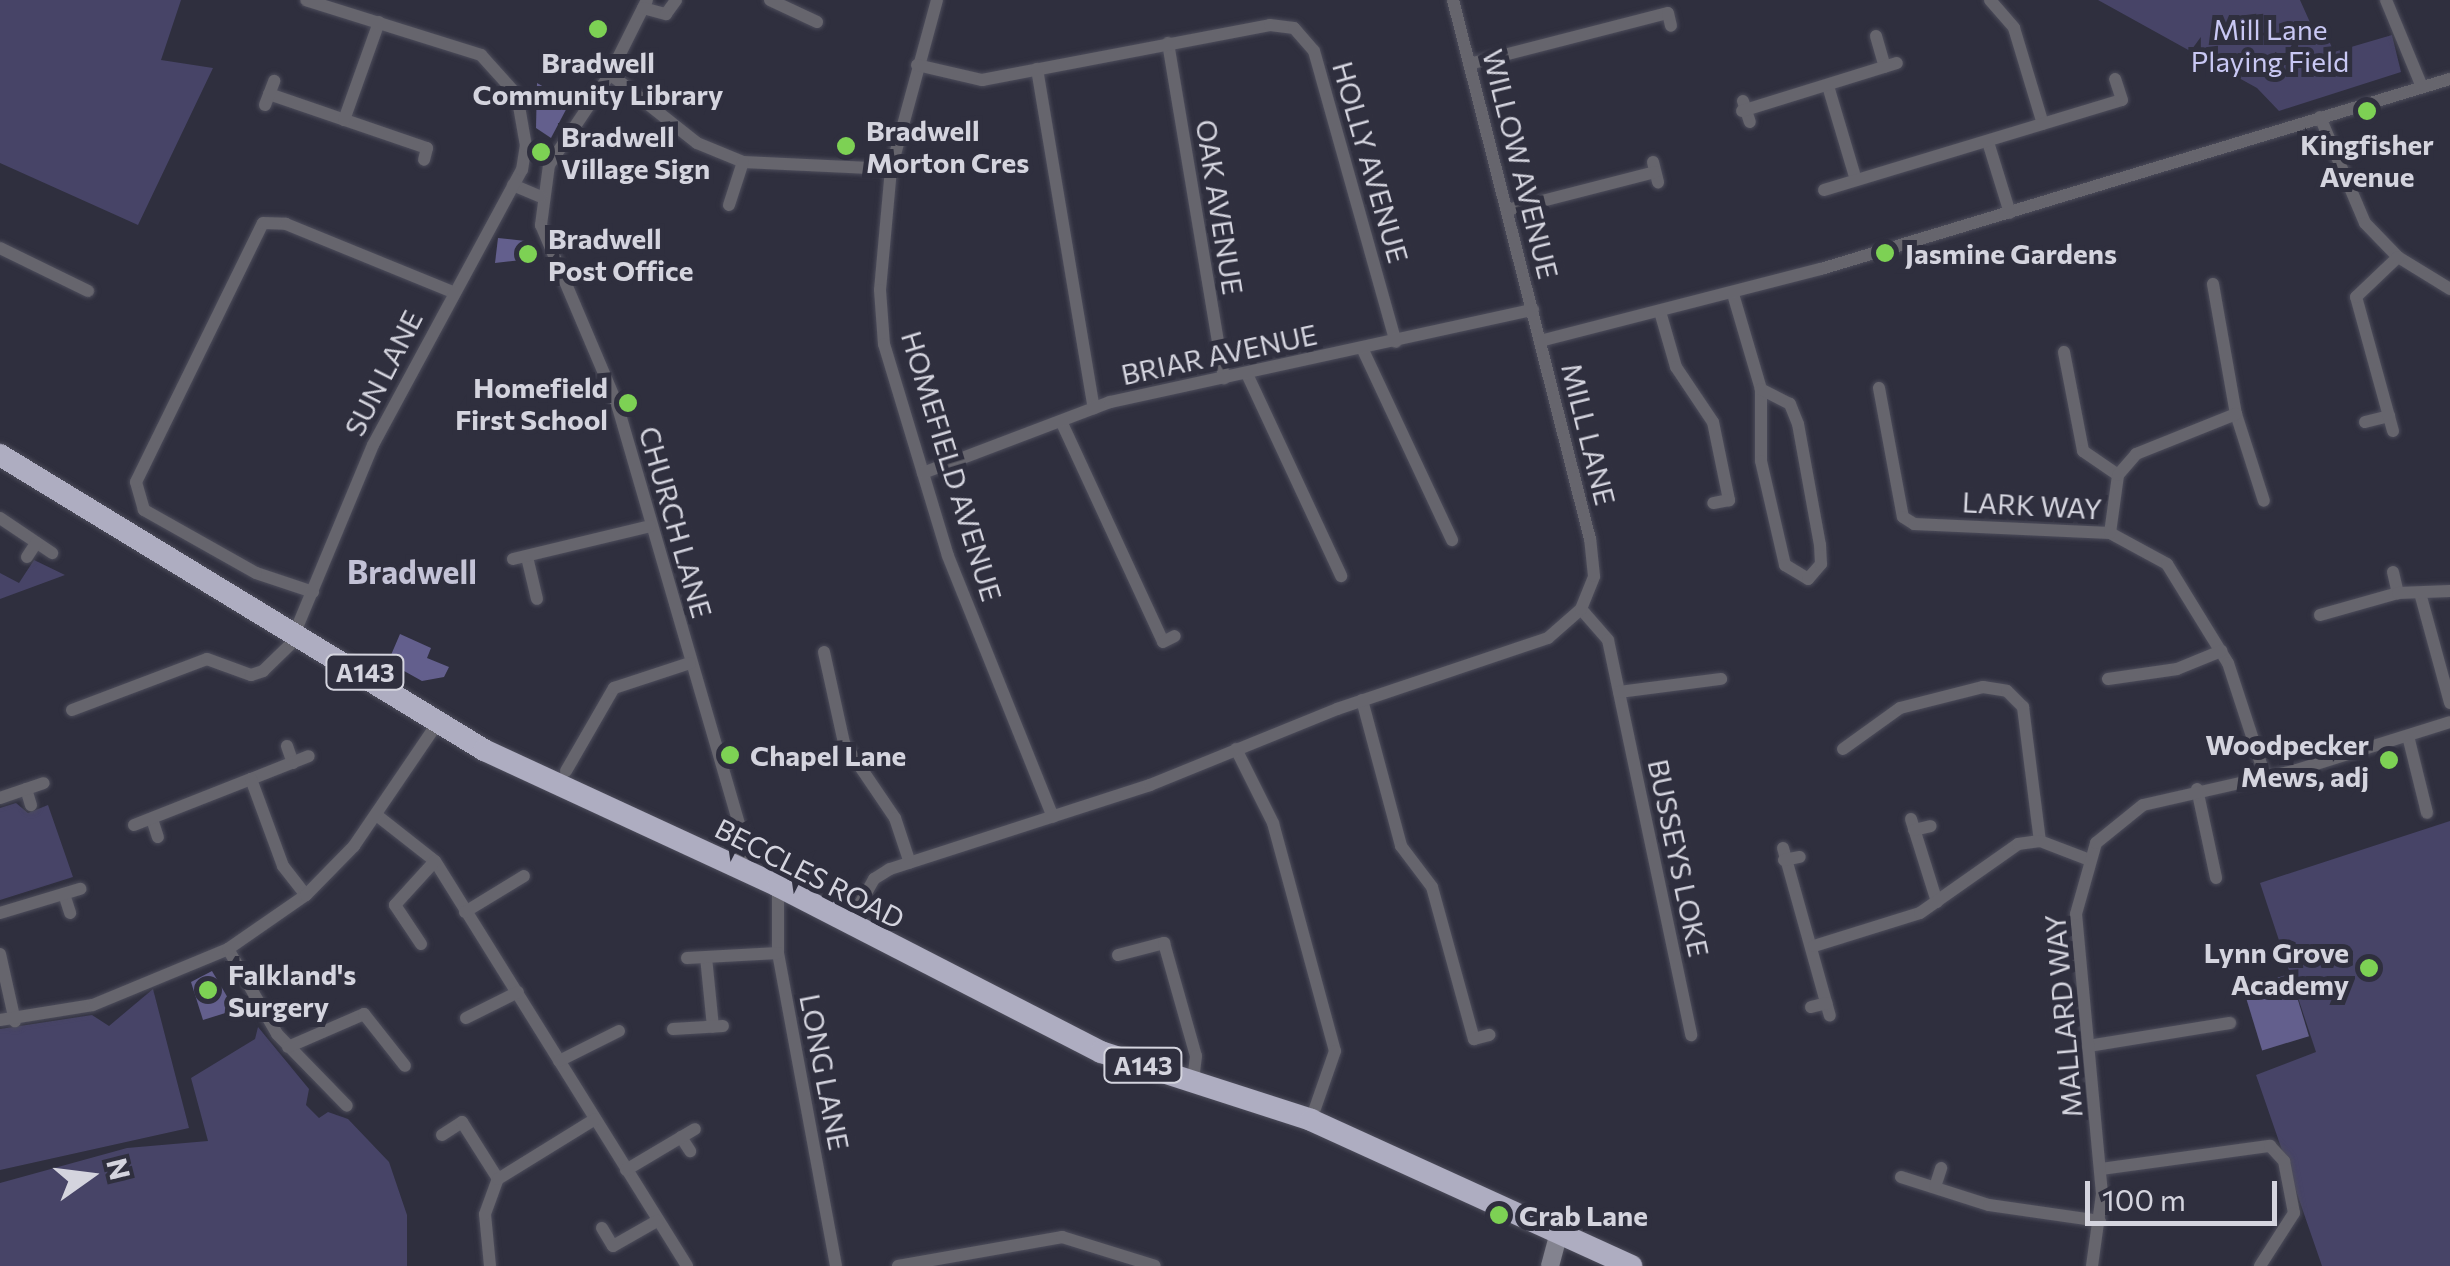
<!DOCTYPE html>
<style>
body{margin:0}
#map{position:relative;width:2450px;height:1266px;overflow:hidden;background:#2f2f3e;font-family:Commissioner,sans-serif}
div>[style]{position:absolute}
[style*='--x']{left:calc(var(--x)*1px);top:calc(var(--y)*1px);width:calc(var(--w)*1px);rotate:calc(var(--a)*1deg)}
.green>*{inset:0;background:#474467}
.building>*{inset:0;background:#635f8d;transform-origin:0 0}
.roads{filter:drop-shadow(0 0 2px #4d4d5b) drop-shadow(0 0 2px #4d4d5b)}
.street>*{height:12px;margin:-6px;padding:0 6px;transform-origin:6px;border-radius:6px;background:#66656d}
.secondary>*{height:18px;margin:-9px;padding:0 9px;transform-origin:9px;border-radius:9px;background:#83838f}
.highway>*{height:22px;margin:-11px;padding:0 11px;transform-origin:11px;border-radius:11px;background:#aeadc1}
.dots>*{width:28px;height:28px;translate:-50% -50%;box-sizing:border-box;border:5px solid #2f2f3e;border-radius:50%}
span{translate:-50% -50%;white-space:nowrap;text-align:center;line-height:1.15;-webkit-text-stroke:10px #2f2f3e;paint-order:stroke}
.shield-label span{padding:2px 8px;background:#2f2f3e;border:2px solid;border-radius:8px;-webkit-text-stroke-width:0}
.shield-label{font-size:25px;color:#d4d4de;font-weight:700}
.park-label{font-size:28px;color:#c9c8f4}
.poi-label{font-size:28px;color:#d4d4de;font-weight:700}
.left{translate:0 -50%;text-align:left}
.right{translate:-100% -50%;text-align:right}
.street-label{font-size:28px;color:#d4d4de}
.quarter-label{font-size:32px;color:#c3c2d6;font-weight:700}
.north{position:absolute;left:40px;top:1126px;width:100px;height:100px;-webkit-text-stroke:8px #2f2f3e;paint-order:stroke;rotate:76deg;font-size:28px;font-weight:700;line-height:40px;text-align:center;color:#d4d4de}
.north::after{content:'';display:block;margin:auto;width:35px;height:45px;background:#d4d4de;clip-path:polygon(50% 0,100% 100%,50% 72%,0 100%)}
.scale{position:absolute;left:2085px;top:1181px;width:192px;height:45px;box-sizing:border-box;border:5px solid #d4d4de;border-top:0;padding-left:12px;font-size:30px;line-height:35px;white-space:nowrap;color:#d4d4de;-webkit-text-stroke:8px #2f2f3e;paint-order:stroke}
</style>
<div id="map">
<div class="green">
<div style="clip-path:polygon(0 0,181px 0,161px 60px,213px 68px,138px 225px,0 163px)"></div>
<div style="clip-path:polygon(2098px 0,2300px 0,2317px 38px,2326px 34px,2334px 52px,2392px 35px,2401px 72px,2279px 111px,2257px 88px)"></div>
<div style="clip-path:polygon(34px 560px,65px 575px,0 599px,0 573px,19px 583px)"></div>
<div style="clip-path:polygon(16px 803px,28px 813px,48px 805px,73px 877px,0 900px,0 808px)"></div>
<div style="clip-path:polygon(2450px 821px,2450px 1266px,2322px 1266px,2256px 1075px,2316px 1052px,2260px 883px)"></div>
<div style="clip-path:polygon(153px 989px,189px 1128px,0 1170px,0 1029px,92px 1015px,109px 1026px)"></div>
<div style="clip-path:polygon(258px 1027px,309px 1089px,306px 1105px,319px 1118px,328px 1112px,348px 1119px,389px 1162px,407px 1215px,407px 1266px,0 1266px,0 1183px,127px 1148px,208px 1141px,191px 1078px,255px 1039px)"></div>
</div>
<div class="building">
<div style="clip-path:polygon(537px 83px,570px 102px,551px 138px,536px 128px)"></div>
<div style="clip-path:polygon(498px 238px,534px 242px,531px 259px,495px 263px)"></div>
<div style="clip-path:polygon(400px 634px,431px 648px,427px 658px,449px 667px,444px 677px,422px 681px,388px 662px)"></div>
<div style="clip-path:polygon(212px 971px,235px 1010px,203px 1020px,191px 982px)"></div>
<div style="left:2290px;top:974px;width:65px;height:49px;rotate:73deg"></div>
</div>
<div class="roads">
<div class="street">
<div style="--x:647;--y:0;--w:83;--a:116.6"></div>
<div style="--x:610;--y:74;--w:110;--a:123.8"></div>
<div style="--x:549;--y:165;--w:61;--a:97.6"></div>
<div style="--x:541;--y:225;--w:194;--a:67"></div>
<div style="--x:617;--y:404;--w:453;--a:73.8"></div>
<div style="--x:743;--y:839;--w:30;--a:94"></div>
<div style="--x:770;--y:0;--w:52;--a:25.1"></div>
<div style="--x:937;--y:0;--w:175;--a:105.2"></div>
<div style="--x:891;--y:169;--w:121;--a:95.2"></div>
<div style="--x:880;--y:290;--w:54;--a:85.8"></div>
<div style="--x:884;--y:344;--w:221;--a:73.2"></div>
<div style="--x:948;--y:556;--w:281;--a:68.1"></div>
<div style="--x:1990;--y:0;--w:37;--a:49"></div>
<div style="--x:2014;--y:28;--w:100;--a:73.2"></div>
<div style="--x:2386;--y:0;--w:94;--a:67.5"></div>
<div style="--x:643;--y:8;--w:24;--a:15"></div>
<div style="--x:666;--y:14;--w:17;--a:-54"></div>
<div style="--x:1876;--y:36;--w:32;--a:74"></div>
<div style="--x:1168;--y:43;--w:340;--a:80.5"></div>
<div style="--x:1469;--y:64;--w:205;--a:-14.4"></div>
<div style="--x:1668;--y:13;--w:13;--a:77"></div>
<div style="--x:917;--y:65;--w:67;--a:13"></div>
<div style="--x:982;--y:80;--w:293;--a:-10.8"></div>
<div style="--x:1270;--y:25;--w:24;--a:7"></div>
<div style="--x:1294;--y:28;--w:30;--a:49"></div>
<div style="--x:1314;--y:51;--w:302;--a:74.3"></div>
<div style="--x:1037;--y:69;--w:344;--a:80.5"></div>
<div style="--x:610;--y:74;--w:111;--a:38.4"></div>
<div style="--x:697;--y:143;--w:50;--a:22.4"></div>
<div style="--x:743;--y:162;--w:148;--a:2.7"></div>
<div style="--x:1828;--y:86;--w:98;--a:73.4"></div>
<div style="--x:269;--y:94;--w:167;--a:18.9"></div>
<div style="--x:427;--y:148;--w:12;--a:104"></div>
<div style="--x:1743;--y:101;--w:22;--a:72"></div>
<div style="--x:265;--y:105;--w:26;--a:-69"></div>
<div style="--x:1742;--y:111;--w:162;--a:-17.2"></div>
<div style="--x:2320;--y:117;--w:115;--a:67"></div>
<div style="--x:2365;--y:223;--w:47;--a:45.9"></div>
<div style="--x:2398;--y:257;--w:61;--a:31.6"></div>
<div style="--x:344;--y:120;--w:104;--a:-70.3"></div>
<div style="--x:1988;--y:142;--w:74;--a:72.8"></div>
<div style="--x:1653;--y:162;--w:21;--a:76"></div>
<div style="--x:513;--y:185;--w:30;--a:23"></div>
<div style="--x:1824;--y:190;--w:311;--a:-16.8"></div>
<div style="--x:2122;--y:100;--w:22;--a:-108"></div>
<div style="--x:729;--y:205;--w:45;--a:-72"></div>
<div style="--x:1507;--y:210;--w:153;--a:-14.4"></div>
<div style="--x:0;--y:248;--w:98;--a:26"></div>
<div style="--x:2213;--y:284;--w:132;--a:80"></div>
<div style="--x:2236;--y:414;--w:91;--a:72.2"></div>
<div style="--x:1733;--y:294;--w:99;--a:73.6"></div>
<div style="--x:1761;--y:389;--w:72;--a:90"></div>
<div style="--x:1761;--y:461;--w:107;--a:77"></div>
<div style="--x:1785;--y:565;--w:27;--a:31"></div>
<div style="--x:1808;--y:579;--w:20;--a:-49"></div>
<div style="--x:1821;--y:564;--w:19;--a:-93"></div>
<div style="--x:1820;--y:545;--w:123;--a:-100.3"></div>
<div style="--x:1798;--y:424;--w:22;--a:-112"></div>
<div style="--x:1790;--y:404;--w:33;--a:-153"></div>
<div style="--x:1661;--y:315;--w:54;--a:73.9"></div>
<div style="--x:1676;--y:367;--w:66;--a:56.1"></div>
<div style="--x:1713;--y:422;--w:80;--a:78.4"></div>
<div style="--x:1729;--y:500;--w:16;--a:169"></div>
<div style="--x:1540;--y:341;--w:290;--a:-14.4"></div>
<div style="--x:1821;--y:269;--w:657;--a:-16.81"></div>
<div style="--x:1363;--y:350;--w:210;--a:64.9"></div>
<div style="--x:2064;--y:352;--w:101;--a:79.1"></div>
<div style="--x:2083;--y:451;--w:42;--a:34.4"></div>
<div style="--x:1247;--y:374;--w:223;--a:65"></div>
<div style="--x:1879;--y:388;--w:131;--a:79.5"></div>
<div style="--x:1903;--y:517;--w:13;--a:32"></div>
<div style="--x:1914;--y:524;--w:196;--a:2.6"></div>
<div style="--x:2110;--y:533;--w:65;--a:28.5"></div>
<div style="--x:2167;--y:564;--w:116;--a:58.4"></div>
<div style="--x:2228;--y:663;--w:119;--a:71.9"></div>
<div style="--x:1061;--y:421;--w:243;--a:65.2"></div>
<div style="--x:1163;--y:642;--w:13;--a:-27"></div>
<div style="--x:2365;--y:422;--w:25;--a:-14"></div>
<div style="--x:2393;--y:431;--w:139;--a:-105.4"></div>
<div style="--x:2356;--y:297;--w:58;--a:-43.6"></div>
<div style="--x:923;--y:473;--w:200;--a:-20.8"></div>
<div style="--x:1110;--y:402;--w:433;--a:-12.3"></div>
<div style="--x:0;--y:518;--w:63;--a:33.9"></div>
<div style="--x:2110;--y:533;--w:59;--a:-82.1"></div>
<div style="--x:2118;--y:475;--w:28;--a:-49"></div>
<div style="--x:2136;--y:454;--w:108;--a:-21.8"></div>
<div style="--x:27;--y:557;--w:17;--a:-57"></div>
<div style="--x:527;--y:557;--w:43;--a:76.6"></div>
<div style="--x:513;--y:559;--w:141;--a:-13.5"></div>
<div style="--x:2393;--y:572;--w:22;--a:77"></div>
<div style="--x:313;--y:592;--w:60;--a:-161.6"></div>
<div style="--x:256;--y:573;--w:129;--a:-150.6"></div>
<div style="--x:144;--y:510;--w:29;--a:-106"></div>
<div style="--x:136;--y:482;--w:288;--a:-63.9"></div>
<div style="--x:263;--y:223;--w:23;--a:2"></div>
<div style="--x:286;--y:224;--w:180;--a:22.2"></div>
<div style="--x:2420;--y:593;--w:114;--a:74.7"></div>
<div style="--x:1581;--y:609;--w:41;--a:48.9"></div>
<div style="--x:1608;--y:640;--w:404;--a:78.1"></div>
<div style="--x:2320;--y:615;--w:81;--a:-15.8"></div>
<div style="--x:2398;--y:593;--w:52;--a:-2.2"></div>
<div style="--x:296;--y:630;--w:200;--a:-67.4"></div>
<div style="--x:373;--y:445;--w:313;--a:-61.6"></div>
<div style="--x:522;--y:170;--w:24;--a:-81"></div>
<div style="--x:526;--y:146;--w:52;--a:-100"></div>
<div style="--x:517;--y:95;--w:54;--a:-132"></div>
<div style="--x:481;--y:55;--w:183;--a:-162.6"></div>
<div style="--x:824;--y:652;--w:93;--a:77.6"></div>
<div style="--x:844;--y:743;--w:91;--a:55.8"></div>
<div style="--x:895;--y:818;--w:47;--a:71.6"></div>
<div style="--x:2108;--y:679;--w:70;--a:-8.2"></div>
<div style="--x:2177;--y:669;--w:48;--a:-22.2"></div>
<div style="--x:1619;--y:692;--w:103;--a:-7.3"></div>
<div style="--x:1362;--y:700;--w:151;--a:75"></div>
<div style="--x:1401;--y:846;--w:51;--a:52.9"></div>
<div style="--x:1432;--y:887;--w:158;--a:74.6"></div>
<div style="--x:1474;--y:1039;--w:16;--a:-15"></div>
<div style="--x:72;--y:710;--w:144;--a:-20.7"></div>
<div style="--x:207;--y:659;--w:47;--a:20"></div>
<div style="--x:251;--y:675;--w:13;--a:-18"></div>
<div style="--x:263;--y:671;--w:52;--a:-44.2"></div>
<div style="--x:2409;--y:740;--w:75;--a:76.1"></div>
<div style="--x:287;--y:746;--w:18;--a:71"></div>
<div style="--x:1236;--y:749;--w:83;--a:63.4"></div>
<div style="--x:1273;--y:823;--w:236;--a:74.8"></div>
<div style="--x:1335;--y:1051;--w:73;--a:109.2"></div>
<div style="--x:1843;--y:749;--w:70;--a:-35.7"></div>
<div style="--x:1900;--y:708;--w:86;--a:-14.2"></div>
<div style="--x:1983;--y:687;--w:24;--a:9"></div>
<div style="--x:2007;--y:691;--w:23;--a:45"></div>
<div style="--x:2023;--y:707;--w:135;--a:82.8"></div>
<div style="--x:566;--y:771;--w:96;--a:-60"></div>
<div style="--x:614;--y:688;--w:80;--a:-18.2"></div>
<div style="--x:251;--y:779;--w:62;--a:-21.6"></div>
<div style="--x:26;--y:789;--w:17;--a:73"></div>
<div style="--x:2197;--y:789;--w:91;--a:77.9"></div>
<div style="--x:0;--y:798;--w:46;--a:-18.8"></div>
<div style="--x:379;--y:817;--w:71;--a:38.2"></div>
<div style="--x:435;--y:861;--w:477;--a:58.1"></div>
<div style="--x:152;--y:819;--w:19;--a:72"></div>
<div style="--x:1911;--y:819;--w:87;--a:72.6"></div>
<div style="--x:134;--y:825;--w:126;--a:-21.5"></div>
<div style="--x:251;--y:779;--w:93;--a:69.8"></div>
<div style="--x:283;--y:866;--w:37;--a:52"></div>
<div style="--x:1914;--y:830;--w:17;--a:-13"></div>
<div style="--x:1783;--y:848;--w:174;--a:74.4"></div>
<div style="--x:1784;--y:860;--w:16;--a:-11"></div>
<div style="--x:778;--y:886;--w:67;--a:90"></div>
<div style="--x:778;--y:953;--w:318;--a:79.5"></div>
<div style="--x:64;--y:894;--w:20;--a:72"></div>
<div style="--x:465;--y:912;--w:69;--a:-31.4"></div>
<div style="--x:0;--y:913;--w:84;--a:-16.7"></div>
<div style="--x:848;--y:925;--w:53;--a:-60.5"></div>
<div style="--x:874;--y:879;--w:19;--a:-32"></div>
<div style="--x:890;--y:869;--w:273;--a:-17.9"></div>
<div style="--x:1150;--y:785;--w:202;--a:-22.1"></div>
<div style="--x:1337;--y:709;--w:223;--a:-18.6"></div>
<div style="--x:1548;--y:638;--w:44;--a:-41.3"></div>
<div style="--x:1581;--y:609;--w:35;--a:-68"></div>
<div style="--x:1594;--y:576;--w:37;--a:-96"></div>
<div style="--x:1590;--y:539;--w:556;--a:-104.26"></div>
<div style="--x:421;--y:944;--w:47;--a:-123.7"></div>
<div style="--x:395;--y:905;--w:59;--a:-47.7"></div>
<div style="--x:1814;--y:946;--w:111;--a:-17.3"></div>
<div style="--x:1920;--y:913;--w:120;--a:-35.1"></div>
<div style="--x:2018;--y:844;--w:22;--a:-8"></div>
<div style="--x:2040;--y:841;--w:50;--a:21"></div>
<div style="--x:228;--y:949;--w:98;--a:60"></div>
<div style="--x:277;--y:1034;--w:100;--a:45.8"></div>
<div style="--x:0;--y:954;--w:69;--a:77.4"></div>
<div style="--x:1118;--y:955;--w:48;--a:-14.6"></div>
<div style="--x:1164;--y:943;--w:117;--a:74.2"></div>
<div style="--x:1196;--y:1056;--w:25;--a:97"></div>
<div style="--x:706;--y:957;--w:70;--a:84.3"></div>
<div style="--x:687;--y:958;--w:91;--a:-3.1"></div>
<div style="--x:1811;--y:1007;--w:16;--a:-14"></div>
<div style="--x:466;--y:1018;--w:58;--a:-26.6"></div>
<div style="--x:0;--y:1020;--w:94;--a:-9.2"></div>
<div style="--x:93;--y:1005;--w:146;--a:-22.5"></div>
<div style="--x:228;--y:949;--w:95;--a:-34.7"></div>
<div style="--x:306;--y:895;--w:69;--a:-45.6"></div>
<div style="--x:354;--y:846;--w:151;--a:-55.8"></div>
<div style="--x:673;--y:1029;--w:50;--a:-3.4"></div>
<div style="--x:2088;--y:1046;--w:144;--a:-9.2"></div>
<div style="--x:288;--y:1047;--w:83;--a:-23.5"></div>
<div style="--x:364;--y:1014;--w:66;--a:51.7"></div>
<div style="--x:559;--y:1061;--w:67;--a:-26.6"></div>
<div style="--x:442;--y:1135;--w:24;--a:-33"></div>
<div style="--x:462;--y:1122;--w:67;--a:57.7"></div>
<div style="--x:681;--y:1137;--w:17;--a:57"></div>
<div style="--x:2101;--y:1169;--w:171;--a:-7.8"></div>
<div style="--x:2270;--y:1146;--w:21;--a:47"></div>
<div style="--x:2284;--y:1161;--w:53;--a:79.1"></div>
<div style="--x:2294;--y:1213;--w:63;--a:122.7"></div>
<div style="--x:626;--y:1170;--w:80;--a:-30.7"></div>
<div style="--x:1901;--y:1177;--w:92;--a:17.7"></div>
<div style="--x:1989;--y:1205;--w:112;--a:8.2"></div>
<div style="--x:1935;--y:1187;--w:20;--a:-72"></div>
<div style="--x:602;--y:1228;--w:21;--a:59"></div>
<div style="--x:613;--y:1246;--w:51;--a:-29.6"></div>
<div style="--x:490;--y:1266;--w:52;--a:-95.5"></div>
<div style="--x:485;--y:1214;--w:37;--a:-70"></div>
<div style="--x:498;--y:1179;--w:114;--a:-31.7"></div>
<div style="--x:898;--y:1266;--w:167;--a:-10"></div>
<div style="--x:1062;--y:1237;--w:97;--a:17.3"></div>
<div style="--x:2092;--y:1266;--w:73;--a:-82.1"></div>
<div style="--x:2102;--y:1194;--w:281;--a:-95.3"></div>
<div style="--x:2076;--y:914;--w:74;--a:-74.3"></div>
<div style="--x:2096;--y:843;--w:60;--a:-39"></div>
<div style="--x:2143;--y:805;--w:158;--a:-12.8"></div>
<div style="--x:2297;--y:770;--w:160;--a:-17.4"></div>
</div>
<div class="secondary">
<div style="--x:1550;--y:1266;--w:35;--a:-75"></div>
</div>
<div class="highway">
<div style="--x:0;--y:455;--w:567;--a:31.36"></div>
<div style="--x:484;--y:750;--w:324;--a:24.8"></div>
<div style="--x:778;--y:886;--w:363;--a:27.2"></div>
<div style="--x:1101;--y:1052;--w:221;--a:17.9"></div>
<div style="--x:1311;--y:1120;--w:352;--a:24.5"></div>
</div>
</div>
<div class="dots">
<div style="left:598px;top:29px;background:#7dd154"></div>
<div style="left:2367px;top:111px;background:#7dd154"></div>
<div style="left:846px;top:146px;background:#7dd154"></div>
<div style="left:541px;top:152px;background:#7dd154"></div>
<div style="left:1885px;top:253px;background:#7dd154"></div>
<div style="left:528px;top:254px;background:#7dd154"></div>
<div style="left:628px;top:403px;background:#7dd154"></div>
<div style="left:730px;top:755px;background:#7dd154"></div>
<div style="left:2389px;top:760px;background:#7dd154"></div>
<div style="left:2369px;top:968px;background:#7dd154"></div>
<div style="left:208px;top:990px;background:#7dd154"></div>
<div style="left:1499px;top:1215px;background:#7dd154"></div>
</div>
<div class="shield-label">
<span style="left:365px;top:672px">A143</span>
<span style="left:1143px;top:1065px">A143</span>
</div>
<div class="park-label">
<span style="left:2270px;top:45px">Mill Lane<br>Playing Field</span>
</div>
<div class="poi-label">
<span style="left:598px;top:78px">Bradwell<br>Community Library</span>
<span class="left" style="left:866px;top:146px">Bradwell<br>Morton Cres</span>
<span class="left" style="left:561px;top:152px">Bradwell<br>Village Sign</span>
<span style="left:2367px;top:160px">Kingfisher<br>Avenue</span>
<span class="left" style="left:548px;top:254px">Bradwell<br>Post Office</span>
<span class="left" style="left:1905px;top:253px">Jasmine Gardens</span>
<span class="right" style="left:608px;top:403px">Homefield<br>First School</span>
<span class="right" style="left:2369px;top:760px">Woodpecker<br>Mews, adj</span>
<span class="left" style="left:750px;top:755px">Chapel Lane</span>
<span class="right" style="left:2349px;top:968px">Lynn Grove<br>Academy</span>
<span class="left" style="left:228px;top:990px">Falkland's<br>Surgery</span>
<span class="left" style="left:1519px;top:1215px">Crab Lane</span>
</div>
<div class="street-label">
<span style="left:1371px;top:162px;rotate:74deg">HOLLY AVENUE</span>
<span style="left:1521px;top:164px;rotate:76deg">WILLOW AVENUE</span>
<span style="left:1220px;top:207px;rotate:81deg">OAK AVENUE</span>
<span style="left:1219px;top:354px;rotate:-12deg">BRIAR AVENUE</span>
<span style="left:383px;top:373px;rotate:-63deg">SUN LANE</span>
<span style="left:1589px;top:434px;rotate:76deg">MILL LANE</span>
<span style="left:952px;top:466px;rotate:73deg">HOMEFIELD AVENUE</span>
<span style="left:2032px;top:505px;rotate:3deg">LARK WAY</span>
<span style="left:676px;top:522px;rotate:74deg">CHURCH LANE</span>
<span style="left:1679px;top:858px;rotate:78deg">BUSSEYS LOKE</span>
<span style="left:810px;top:873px;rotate:27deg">BECCLES ROAD</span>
<span style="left:2063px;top:1016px;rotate:-95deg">MALLARD WAY</span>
<span style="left:825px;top:1072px;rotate:79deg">LONG LANE</span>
</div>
<div class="quarter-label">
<span style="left:412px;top:571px">Bradwell</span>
</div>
<div class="north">N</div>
<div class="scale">100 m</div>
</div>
